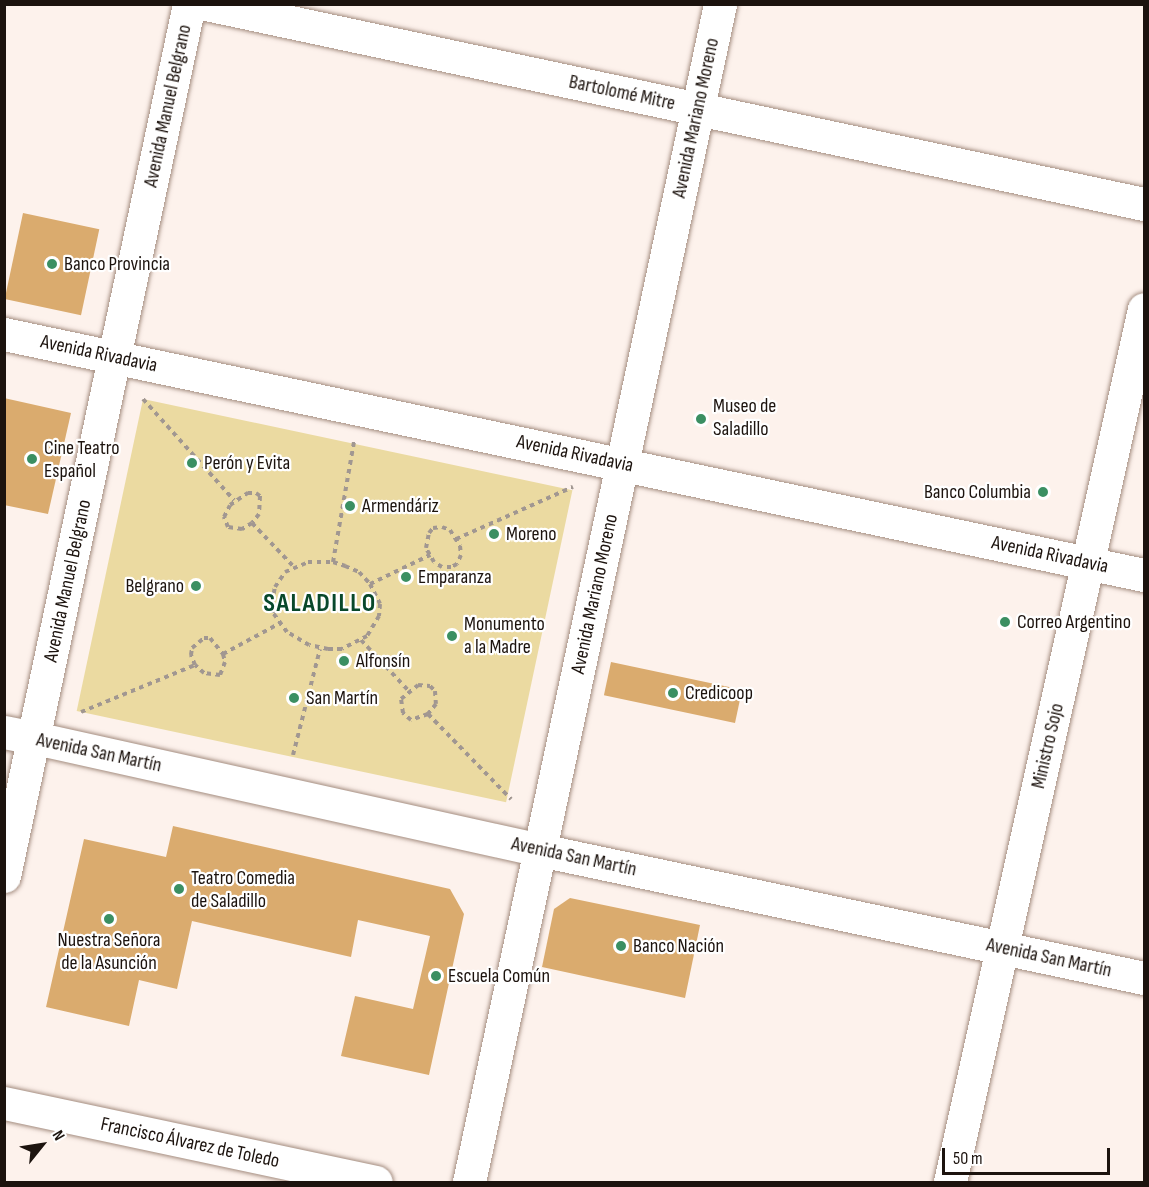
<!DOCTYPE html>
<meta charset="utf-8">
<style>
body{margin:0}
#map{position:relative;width:1149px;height:1187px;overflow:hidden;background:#fdf2ec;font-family:"Sofia Sans Condensed",sans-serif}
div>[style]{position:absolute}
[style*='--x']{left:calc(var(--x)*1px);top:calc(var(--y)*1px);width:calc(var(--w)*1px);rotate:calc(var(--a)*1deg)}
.green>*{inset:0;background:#ebdaa1;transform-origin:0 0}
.building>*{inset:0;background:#daab6e;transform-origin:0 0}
.path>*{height:4px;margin-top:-2px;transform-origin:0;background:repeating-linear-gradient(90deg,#a19791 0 4.5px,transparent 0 9px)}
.roads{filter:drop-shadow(0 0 2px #a48d80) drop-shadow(0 0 2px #a48d80)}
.minor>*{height:33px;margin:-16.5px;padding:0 16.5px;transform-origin:16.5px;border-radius:16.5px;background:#fff}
.major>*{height:33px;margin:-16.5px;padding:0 16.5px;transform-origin:16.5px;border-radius:16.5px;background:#fff}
.dots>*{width:16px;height:16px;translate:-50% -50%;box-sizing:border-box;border:3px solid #fff;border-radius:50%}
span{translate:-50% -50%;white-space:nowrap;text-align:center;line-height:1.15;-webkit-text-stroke:4.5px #fff;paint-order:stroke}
.street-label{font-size:20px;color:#1c130e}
.poi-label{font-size:20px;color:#1c130e}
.left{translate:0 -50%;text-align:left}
.right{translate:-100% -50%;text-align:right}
.district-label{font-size:26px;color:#08482b;font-weight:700;letter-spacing:1.5px}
.frame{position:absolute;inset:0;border:6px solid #1c130e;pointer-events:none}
.north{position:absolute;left:12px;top:1115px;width:60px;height:60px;-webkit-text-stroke:4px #fff;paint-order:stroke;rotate:60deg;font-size:16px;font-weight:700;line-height:24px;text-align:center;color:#1c130e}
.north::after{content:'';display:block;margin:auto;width:21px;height:27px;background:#1c130e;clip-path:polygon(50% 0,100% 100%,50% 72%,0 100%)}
.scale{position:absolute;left:942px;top:1148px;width:168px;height:27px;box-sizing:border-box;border:3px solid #1c130e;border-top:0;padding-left:8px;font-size:18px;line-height:21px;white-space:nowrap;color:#1c130e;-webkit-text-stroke:4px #fff;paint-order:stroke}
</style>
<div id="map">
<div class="green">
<div style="left:143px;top:399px;width:439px;height:319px;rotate:12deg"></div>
</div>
<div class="building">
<div style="left:23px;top:213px;width:78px;height:88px;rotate:12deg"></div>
<div style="clip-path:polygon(4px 398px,71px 413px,48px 514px,4px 505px)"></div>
<div style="left:611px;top:662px;width:134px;height:34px;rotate:12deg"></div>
<div style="clip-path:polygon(173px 826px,450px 889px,464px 914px,429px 1075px,341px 1056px,355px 996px,413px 1009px,430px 936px,358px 920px,351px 957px,192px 921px,177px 989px,139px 980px,129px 1026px,46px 1007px,84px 839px,166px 857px)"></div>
<div style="clip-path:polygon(570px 898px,700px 925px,685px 998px,542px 967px,554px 909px)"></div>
</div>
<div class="path">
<div style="--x:143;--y:399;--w:136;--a:48"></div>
<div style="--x:248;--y:493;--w:8;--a:0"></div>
<div style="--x:256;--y:493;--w:5;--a:37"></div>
<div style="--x:260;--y:496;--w:18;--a:93"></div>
<div style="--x:259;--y:514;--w:11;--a:128"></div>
<div style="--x:252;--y:523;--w:12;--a:149"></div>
<div style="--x:242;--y:529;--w:14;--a:-172"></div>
<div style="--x:228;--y:527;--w:11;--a:-112"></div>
<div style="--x:224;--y:517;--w:13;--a:-63"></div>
<div style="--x:230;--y:505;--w:22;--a:-34"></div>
<div style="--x:252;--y:523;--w:59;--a:46.4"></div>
<div style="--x:442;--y:527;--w:9;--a:21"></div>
<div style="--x:450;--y:530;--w:19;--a:58"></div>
<div style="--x:460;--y:546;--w:9;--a:84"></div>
<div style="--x:461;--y:555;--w:10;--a:114"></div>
<div style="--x:457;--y:564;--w:7;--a:153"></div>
<div style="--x:451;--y:567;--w:9;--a:180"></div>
<div style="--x:442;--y:567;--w:9;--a:-148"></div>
<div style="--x:434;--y:562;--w:16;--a:-120"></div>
<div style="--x:426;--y:548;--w:15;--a:-79"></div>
<div style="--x:429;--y:533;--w:6;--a:-51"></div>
<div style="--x:433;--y:528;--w:9;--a:-6"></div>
<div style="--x:456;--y:539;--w:128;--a:-24"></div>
<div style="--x:308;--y:562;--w:25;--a:0"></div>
<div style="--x:333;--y:562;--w:13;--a:18"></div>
<div style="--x:345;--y:566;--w:15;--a:23"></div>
<div style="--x:359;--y:572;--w:16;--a:47"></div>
<div style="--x:370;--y:584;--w:22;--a:63"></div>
<div style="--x:380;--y:604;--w:12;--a:95"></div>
<div style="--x:379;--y:616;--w:23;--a:121"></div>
<div style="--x:367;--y:636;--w:28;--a:153"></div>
<div style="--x:342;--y:649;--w:14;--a:180"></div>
<div style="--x:328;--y:649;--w:19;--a:-168"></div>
<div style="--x:309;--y:645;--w:26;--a:-149"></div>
<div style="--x:287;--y:632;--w:24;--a:-126"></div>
<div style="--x:273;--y:613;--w:11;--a:-95"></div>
<div style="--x:272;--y:602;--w:15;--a:-79"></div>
<div style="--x:275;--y:587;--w:18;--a:-56"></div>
<div style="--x:285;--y:572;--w:25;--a:-23"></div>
<div style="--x:333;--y:562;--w:122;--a:-80.1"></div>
<div style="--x:370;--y:584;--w:67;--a:-25.8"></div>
<div style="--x:204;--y:638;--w:6;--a:0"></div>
<div style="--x:210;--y:638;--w:21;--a:51"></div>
<div style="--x:223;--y:654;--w:8;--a:76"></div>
<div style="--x:225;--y:662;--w:14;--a:111"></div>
<div style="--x:220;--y:675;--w:16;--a:-173"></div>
<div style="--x:204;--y:673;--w:12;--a:-138"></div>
<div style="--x:195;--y:665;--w:11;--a:-112"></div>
<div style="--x:191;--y:655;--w:7;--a:-82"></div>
<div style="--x:192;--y:648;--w:16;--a:-40"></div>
<div style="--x:361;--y:640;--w:69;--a:46.8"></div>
<div style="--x:223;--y:654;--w:65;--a:-28.5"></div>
<div style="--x:418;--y:685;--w:12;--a:5"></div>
<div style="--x:430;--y:686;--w:7;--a:45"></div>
<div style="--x:435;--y:691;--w:13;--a:86"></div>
<div style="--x:436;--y:704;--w:13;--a:129"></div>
<div style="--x:428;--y:714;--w:18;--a:161"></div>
<div style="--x:411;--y:720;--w:11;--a:-139"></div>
<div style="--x:403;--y:713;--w:14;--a:-98"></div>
<div style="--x:401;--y:699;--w:22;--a:-39"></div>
<div style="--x:81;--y:712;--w:123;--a:-22.4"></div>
<div style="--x:428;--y:714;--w:119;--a:45.7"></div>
<div style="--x:293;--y:755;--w:109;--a:-75.7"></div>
</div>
<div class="roads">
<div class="minor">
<div style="--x:206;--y:4;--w:959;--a:12.04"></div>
<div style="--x:35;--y:738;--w:517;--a:12.5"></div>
<div style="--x:4;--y:1103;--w:380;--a:12"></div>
<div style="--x:950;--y:1182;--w:894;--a:-77.47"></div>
</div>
<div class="major">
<div style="--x:4;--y:334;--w:1165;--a:11.94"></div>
<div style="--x:4;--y:732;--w:32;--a:11"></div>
<div style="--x:540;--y:850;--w:617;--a:11.97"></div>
<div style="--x:4;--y:876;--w:891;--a:-78.02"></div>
<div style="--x:469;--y:1182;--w:1204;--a:-77.97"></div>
</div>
</div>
<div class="dots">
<div style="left:52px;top:264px;background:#3b8f62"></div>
<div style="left:701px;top:419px;background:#3b8f62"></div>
<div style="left:32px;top:459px;background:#3b8f62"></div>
<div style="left:192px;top:463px;background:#3b8f62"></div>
<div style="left:1043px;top:492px;background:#3b8f62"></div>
<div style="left:350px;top:506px;background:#3b8f62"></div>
<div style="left:494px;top:534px;background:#3b8f62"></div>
<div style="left:406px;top:577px;background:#3b8f62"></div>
<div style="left:196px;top:586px;background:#3b8f62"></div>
<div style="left:1005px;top:622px;background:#3b8f62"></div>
<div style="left:452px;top:636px;background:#3b8f62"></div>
<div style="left:344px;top:661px;background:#3b8f62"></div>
<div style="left:673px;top:693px;background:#3b8f62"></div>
<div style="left:294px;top:698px;background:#3b8f62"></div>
<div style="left:179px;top:889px;background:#3b8f62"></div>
<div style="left:109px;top:919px;background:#3b8f62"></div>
<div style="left:621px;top:946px;background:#3b8f62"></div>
<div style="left:436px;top:976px;background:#3b8f62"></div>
</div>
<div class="street-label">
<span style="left:622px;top:93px;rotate:12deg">Bartolomé Mitre</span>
<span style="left:168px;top:106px;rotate:-78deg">Avenida Manuel Belgrano</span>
<span style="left:696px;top:118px;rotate:-78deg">Avenida Mariano Moreno</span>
<span style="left:99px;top:354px;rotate:12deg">Avenida Rivadavia</span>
<span style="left:575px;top:454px;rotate:12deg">Avenida Rivadavia</span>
<span style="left:1050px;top:555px;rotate:12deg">Avenida Rivadavia</span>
<span style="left:68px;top:581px;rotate:-78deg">Avenida Manuel Belgrano</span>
<span style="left:595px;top:594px;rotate:-78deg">Avenida Mariano Moreno</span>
<span style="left:1048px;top:746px;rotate:-77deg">Ministro Sojo</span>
<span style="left:99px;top:753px;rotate:12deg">Avenida San Martín</span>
<span style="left:574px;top:857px;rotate:12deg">Avenida San Martín</span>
<span style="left:1049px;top:958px;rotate:12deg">Avenida San Martín</span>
<span style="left:190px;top:1143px;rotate:12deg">Francisco Álvarez de Toledo</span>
</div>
<div class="poi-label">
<span class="left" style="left:64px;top:264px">Banco Provincia</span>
<span class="left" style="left:713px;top:418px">Museo de<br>Saladillo</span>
<span class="left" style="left:44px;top:460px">Cine Teatro<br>Español</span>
<span class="left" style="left:204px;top:463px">Perón y Evita</span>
<span class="right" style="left:1031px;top:492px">Banco Columbia</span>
<span class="left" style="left:362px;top:506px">Armendáriz</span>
<span class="left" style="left:506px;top:534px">Moreno</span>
<span class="left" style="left:418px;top:577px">Emparanza</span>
<span class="right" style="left:184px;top:586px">Belgrano</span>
<span class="left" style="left:1017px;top:622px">Correo Argentino</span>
<span class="left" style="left:464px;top:636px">Monumento<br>a la Madre</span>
<span class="left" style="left:356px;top:661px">Alfonsín</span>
<span class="left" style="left:685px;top:693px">Credicoop</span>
<span class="left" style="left:306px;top:698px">San Martín</span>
<span class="left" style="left:191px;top:890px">Teatro Comedia<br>de Saladillo</span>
<span style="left:109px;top:952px">Nuestra Señora<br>de la Asunción</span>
<span class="left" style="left:633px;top:946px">Banco Nación</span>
<span class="left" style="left:448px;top:976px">Escuela Común</span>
</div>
<div class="district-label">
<span style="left:320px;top:604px">SALADILLO</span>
</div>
<div class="frame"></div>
<div class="north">N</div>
<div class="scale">50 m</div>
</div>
